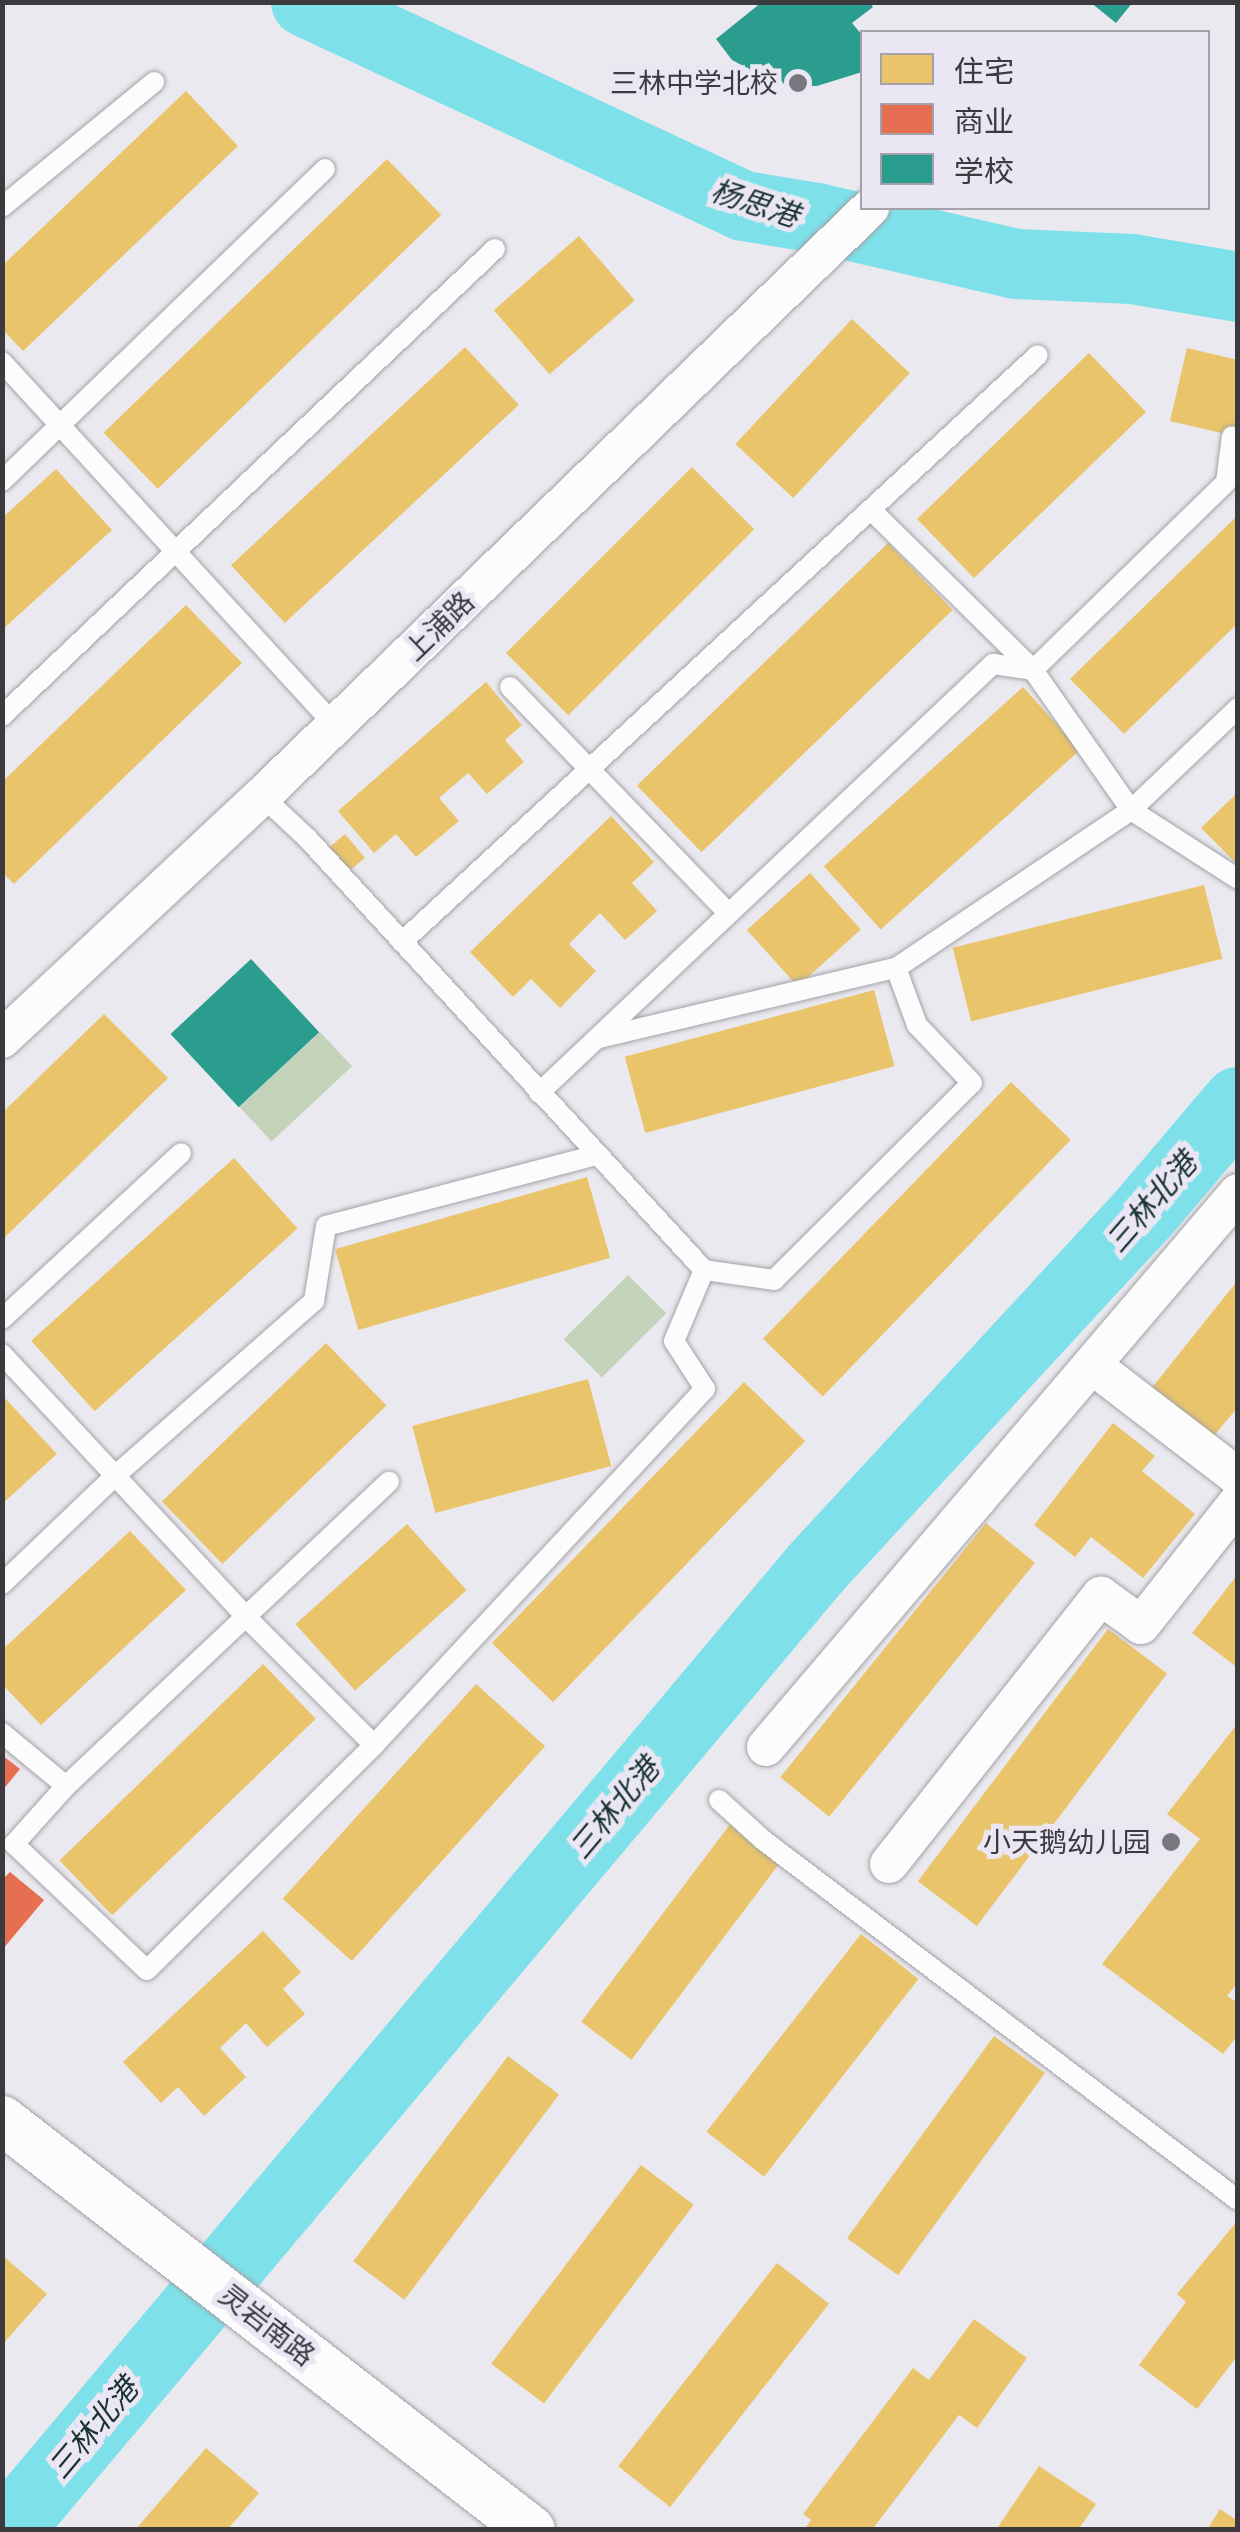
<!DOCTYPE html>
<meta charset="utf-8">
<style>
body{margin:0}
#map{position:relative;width:1240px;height:2532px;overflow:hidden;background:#ebe9f0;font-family:Lora,"Noto Sans SC",serif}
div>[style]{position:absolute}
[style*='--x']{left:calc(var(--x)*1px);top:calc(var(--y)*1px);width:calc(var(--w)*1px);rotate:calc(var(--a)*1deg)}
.green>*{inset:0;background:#c3d3ba;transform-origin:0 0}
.homes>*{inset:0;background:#e9c46a;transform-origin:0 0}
.shops>*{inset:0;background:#e76f51}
.schools>*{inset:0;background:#2a9d8f;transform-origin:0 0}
.river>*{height:70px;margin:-35px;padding:0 35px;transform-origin:35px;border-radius:35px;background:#7ee1e9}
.roads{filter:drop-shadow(0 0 2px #a3a2a6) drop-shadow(0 0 2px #a3a2a6)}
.service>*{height:20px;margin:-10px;padding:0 10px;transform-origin:10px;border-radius:10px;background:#fcfcfd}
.minor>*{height:38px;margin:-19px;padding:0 19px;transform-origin:19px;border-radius:19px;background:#fcfcfd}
.tertiary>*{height:48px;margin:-24px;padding:0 24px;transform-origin:24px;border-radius:24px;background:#fcfcfd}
.dots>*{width:28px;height:28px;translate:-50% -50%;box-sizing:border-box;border:5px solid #eae6f3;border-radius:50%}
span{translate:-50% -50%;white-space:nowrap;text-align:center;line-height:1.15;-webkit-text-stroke:10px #eae6f3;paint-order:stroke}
.poi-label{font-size:28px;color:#3c3a3f}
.right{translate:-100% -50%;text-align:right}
.street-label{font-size:28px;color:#3c3a3f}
.water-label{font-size:30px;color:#1a3233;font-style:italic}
.frame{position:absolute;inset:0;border:5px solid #3c3a3f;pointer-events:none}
.legend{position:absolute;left:860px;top:30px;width:350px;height:180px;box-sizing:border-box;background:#eae6f3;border:2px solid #a4a1ab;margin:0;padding:12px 18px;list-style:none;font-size:30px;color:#3c3a3f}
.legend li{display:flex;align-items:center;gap:20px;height:50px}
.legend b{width:50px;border:2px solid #a4a1ab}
</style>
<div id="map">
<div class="green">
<div style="left:320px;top:1032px;width:47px;height:110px;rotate:47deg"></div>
<div style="left:628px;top:1275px;width:54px;height:91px;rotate:45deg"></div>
</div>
<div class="homes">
<div style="clip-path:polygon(186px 91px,238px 146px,23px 351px,2px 329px,2px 266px)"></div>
<div style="left:387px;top:159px;width:78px;height:394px;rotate:46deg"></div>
<div style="left:579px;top:236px;width:85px;height:113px;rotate:49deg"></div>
<div style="left:852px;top:319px;width:79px;height:171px;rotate:43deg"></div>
<div style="left:465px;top:347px;width:79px;height:320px;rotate:47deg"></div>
<div style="clip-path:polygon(1187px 348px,1238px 360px,1238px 437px,1170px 421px)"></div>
<div style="left:1089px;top:353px;width:82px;height:239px;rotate:46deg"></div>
<div style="left:692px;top:467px;width:88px;height:263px;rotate:45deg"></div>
<div style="clip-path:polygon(56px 469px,112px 530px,2px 630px,2px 518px)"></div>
<div style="clip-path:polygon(1238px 515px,1238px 623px,1124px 734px,1070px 679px)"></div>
<div style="left:888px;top:543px;width:93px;height:349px;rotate:46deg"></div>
<div style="clip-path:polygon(186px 605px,242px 663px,14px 884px,2px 872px,2px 782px)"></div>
<div style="clip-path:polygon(486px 682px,522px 725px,505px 740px,524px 762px,487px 794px,468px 773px,439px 798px,459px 821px,416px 857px,396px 834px,374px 853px,338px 811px)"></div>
<div style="left:1023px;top:687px;width:85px;height:268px;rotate:48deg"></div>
<div style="clip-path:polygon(1238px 792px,1238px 865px,1201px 828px)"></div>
<div style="clip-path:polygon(611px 816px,654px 862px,632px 883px,657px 911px,625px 940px,600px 913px,569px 944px,596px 971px,560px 1008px,531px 979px,513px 997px,470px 952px)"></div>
<div style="left:345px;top:834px;width:31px;height:22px;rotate:50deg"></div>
<div style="left:810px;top:873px;width:76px;height:85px;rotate:48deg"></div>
<div style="left:1204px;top:885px;width:76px;height:259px;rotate:76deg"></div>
<div style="left:874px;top:990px;width:79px;height:258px;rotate:75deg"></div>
<div style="clip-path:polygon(104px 1014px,168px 1078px,2px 1240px,2px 1113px)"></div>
<div style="left:1011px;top:1082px;width:83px;height:357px;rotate:44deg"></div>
<div style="left:234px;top:1158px;width:95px;height:273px;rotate:48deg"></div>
<div style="left:587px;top:1177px;width:84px;height:262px;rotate:74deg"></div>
<div style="clip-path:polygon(1238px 1280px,1238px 1407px,1208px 1443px,1147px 1394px)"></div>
<div style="left:326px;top:1343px;width:87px;height:228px;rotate:46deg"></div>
<div style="left:588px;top:1379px;width:90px;height:182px;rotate:75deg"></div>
<div style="left:744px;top:1382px;width:85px;height:363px;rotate:44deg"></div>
<div style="clip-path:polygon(2px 1395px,57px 1454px,2px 1504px)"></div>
<div style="clip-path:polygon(1113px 1423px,1155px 1456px,1142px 1471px,1195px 1514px,1143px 1578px,1091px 1537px,1075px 1557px,1034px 1525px)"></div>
<div style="left:986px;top:1523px;width:63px;height:327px;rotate:39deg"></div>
<div style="left:407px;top:1524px;width:89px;height:150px;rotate:48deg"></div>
<div style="clip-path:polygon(130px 1531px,186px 1590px,41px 1725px,2px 1684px,2px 1650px)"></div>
<div style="clip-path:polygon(1238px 1574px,1238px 1668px,1192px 1633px)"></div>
<div style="left:1108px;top:1629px;width:74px;height:316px;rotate:37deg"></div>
<div style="left:263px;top:1664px;width:76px;height:283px;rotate:46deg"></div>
<div style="left:476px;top:1684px;width:93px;height:289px;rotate:42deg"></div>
<div style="clip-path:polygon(1238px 1723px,1238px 1917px,1234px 1922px,1238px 1925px,1238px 1982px,1227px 1996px,1238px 2003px,1238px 2035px,1223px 2054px,1102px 1964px,1200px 1839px,1167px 1814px)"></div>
<div style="left:731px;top:1823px;width:63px;height:249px;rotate:37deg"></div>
<div style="clip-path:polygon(263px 1931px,301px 1972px,283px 1989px,305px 2014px,267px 2047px,246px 2023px,220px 2048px,246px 2077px,204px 2116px,178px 2087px,161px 2103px,123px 2062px)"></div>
<div style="left:861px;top:1934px;width:73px;height:251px;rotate:38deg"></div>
<div style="left:994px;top:2036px;width:63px;height:250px;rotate:36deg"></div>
<div style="left:508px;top:2056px;width:64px;height:257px;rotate:37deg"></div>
<div style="left:641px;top:2165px;width:66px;height:249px;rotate:37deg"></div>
<div style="clip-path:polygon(1238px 2220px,1238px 2355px,1197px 2409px,1139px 2365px,1186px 2302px,1177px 2294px)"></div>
<div style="clip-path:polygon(2px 2255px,47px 2294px,2px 2345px)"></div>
<div style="left:777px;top:2263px;width:66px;height:258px;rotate:38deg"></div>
<div style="clip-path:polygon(974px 2319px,1027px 2358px,977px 2428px,959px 2415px,872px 2530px,804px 2530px,811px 2520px,803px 2514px,913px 2368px,929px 2380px)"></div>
<div style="clip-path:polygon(206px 2448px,259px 2493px,227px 2530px,135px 2530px)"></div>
<div style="clip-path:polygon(1039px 2466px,1096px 2504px,1078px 2530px,996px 2530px)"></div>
<div style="clip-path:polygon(1220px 2509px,1238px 2521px,1238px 2530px,1207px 2530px)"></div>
</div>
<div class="shops">
<div style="clip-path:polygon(2px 1755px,20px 1769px,2px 1791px)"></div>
<div style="clip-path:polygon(10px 1872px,44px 1900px,2px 1950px,2px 1880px)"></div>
</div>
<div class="schools">
<div style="clip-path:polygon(762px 2px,869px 2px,873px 7px,852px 23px,862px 35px,862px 72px,817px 86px,794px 86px,770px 80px,732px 60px,716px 39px)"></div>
<div style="clip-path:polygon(1090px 2px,1133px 2px,1116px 23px)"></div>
<div style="left:251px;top:959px;width:100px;height:110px;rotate:47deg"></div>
</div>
<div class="river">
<div style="--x:306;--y:2;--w:483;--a:25"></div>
<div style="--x:744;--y:206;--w:74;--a:9.3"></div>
<div style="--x:817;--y:218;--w:204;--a:13"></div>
<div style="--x:1016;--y:264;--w:116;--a:2.5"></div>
<div style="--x:1132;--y:269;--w:108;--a:9.6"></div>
<div style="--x:8;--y:2530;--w:1256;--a:-49.97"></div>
<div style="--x:816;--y:1568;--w:490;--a:-47.3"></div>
<div style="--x:1148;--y:1208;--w:139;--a:-49.7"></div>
</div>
<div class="roads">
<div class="service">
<div style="--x:2;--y:207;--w:197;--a:-39.4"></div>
<div style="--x:2;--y:362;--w:493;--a:47.5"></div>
<div style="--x:2;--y:481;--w:449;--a:-44"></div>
<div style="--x:872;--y:511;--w:226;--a:44.6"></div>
<div style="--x:1033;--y:670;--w:171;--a:55"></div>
<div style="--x:1131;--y:810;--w:127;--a:32.8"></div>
<div style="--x:510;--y:687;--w:315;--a:46"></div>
<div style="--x:2;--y:716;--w:679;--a:-43.45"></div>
<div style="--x:402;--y:942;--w:865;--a:-42.71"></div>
<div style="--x:599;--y:1038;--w:305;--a:-13.3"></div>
<div style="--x:539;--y:1093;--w:625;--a:-43.38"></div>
<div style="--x:993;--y:664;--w:40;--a:8.5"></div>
<div style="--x:1033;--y:670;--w:269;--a:-44.2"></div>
<div style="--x:1226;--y:482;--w:46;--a:-82.6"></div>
<div style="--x:704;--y:1270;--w:71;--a:8.1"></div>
<div style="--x:774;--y:1280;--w:279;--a:-44.9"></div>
<div style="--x:972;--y:1083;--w:80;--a:-133.5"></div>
<div style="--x:917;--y:1025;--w:61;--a:-110.2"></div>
<div style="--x:896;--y:968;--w:283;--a:-33.9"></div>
<div style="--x:1131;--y:810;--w:148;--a:-43.6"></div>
<div style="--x:2;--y:1319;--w:244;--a:-42.8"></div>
<div style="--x:2;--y:1354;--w:362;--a:47.1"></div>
<div style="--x:248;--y:1619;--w:178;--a:45"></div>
<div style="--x:2;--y:1584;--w:158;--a:-43.7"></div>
<div style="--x:116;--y:1475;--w:264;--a:-41.3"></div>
<div style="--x:314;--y:1301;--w:76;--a:-80.9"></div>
<div style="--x:326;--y:1226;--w:280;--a:-14.7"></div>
<div style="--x:2;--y:1733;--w:83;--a:39.6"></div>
<div style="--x:66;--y:1786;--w:78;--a:131.9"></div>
<div style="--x:14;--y:1844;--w:183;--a:43.5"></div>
<div style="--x:147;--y:1970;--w:320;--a:-44.7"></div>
<div style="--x:374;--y:1745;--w:486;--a:-47.1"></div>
<div style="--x:705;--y:1389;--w:57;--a:-122.9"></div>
<div style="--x:674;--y:1341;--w:77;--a:-67.1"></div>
<div style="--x:704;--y:1270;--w:587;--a:-132.58"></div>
<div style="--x:307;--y:838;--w:62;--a:-137"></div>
<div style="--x:66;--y:1786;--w:444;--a:-43.3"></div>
<div style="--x:719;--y:1800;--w:59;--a:42.3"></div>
<div style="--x:763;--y:1840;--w:596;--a:37.16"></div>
</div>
<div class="minor">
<div style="--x:2;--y:1039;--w:356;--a:-43.1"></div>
<div style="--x:262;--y:796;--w:846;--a:-44.04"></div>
<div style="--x:1092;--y:1365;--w:184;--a:37.5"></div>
<div style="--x:766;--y:1747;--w:728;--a:-49.57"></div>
<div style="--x:889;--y:1864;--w:342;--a:-51.7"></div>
<div style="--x:1101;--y:1596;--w:49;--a:35.9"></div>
<div style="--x:1141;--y:1625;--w:157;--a:-51.7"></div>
</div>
<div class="tertiary">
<div style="--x:2;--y:2120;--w:669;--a:37.78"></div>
</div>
</div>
<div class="dots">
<div style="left:798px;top:83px;background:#79777d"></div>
<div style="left:1171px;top:1842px;background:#79777d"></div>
</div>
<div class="poi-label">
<span class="right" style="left:778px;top:83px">三林中学北校</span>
<span class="right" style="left:1151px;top:1842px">小天鹅幼儿园</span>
</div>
<div class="street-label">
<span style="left:439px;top:626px;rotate:-44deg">上浦路</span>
<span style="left:267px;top:2325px;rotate:38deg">灵岩南路</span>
</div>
<div class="water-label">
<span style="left:755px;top:203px;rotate:18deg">杨思港</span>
<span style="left:1151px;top:1202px;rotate:-49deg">三林北港</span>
<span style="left:614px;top:1808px;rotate:-50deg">三林北港</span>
<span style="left:93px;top:2428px;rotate:-50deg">三林北港</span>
</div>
<div class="frame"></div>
<ul class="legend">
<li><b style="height:28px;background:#e9c46a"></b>住宅</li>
<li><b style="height:28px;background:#e76f51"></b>商业</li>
<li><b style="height:28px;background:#2a9d8f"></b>学校</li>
</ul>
</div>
